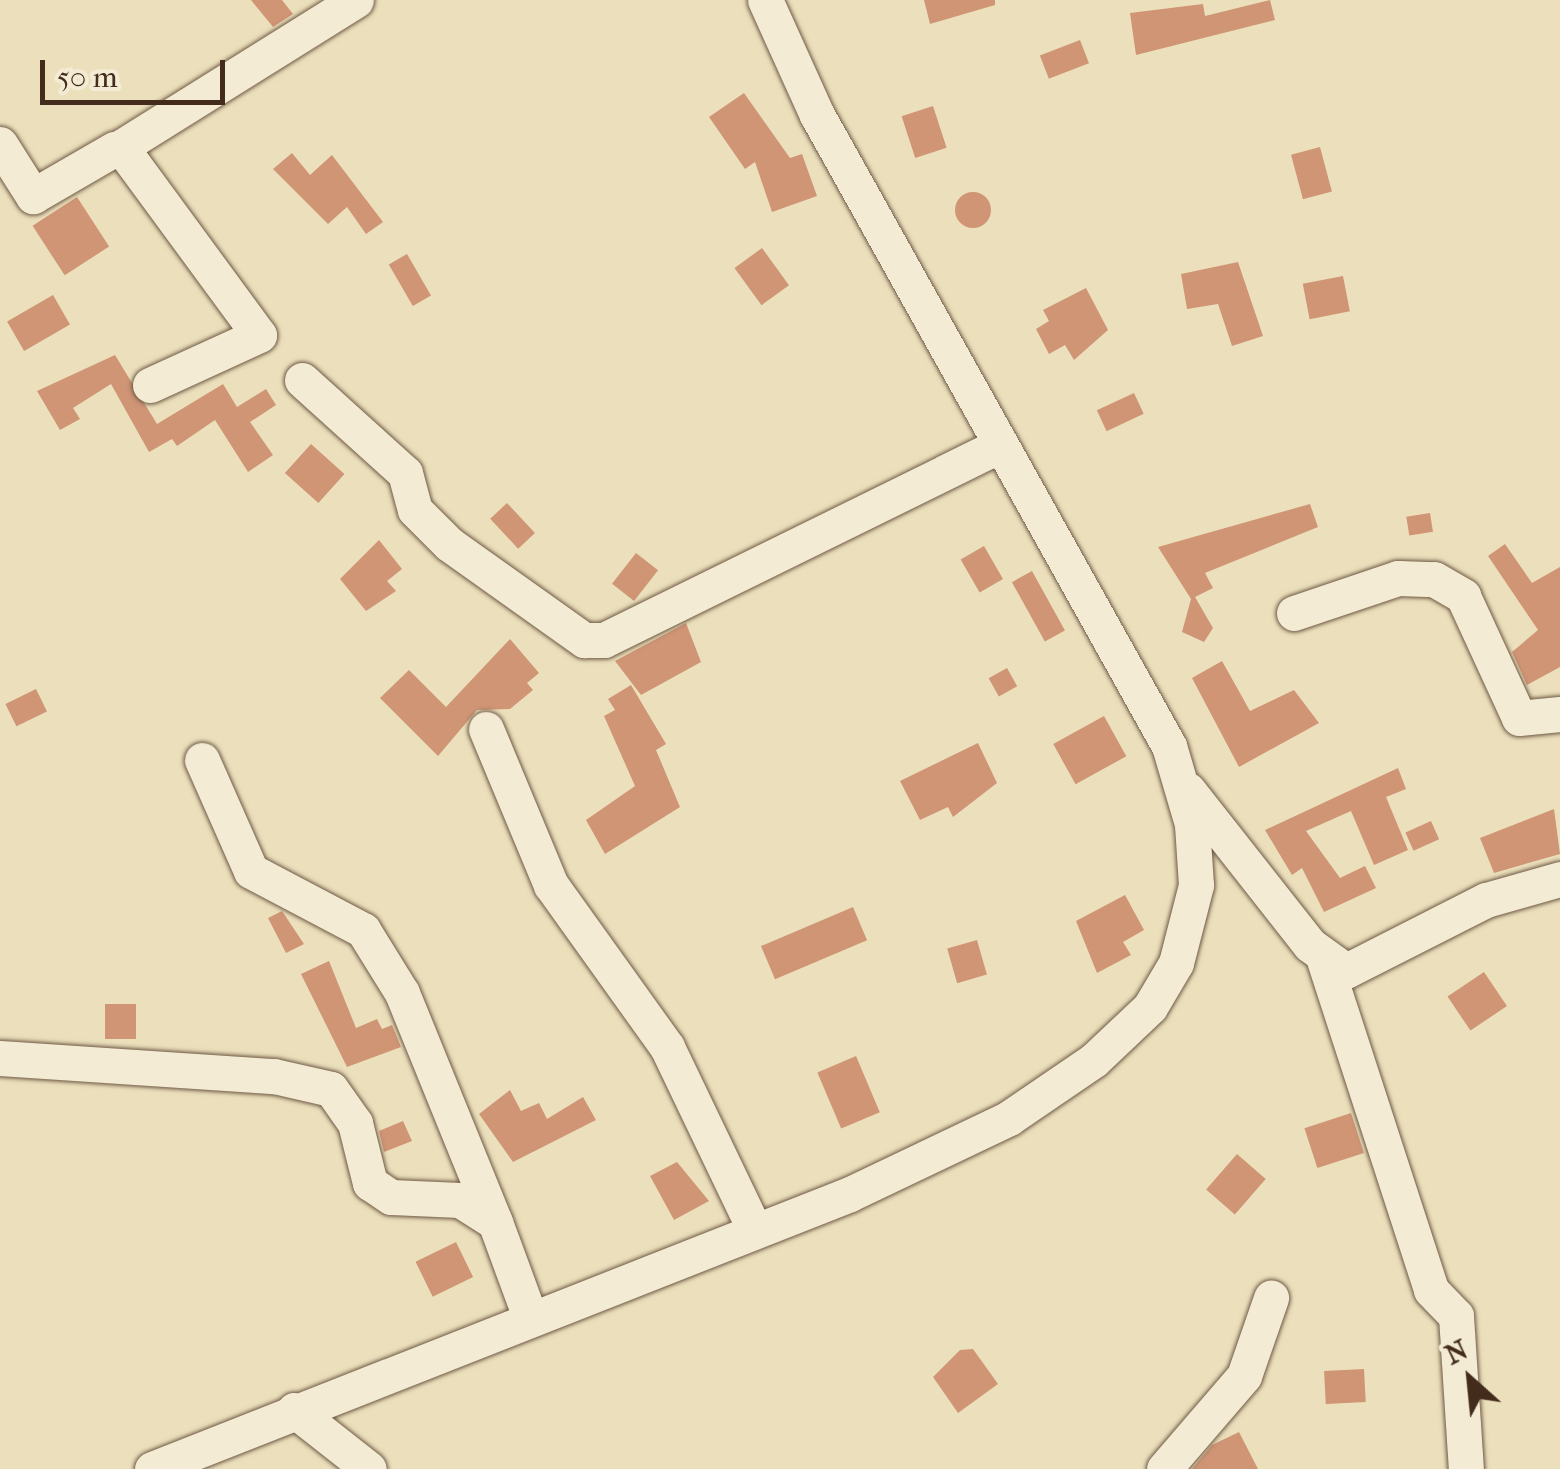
<!DOCTYPE html>
<style>
body{margin:0}
#map{position:relative;width:1560px;height:1469px;overflow:hidden;background:#ece0bc;font-family:"IM FELL French Canon",serif}
div>[style]{position:absolute}
[style*='--x']{left:calc(var(--x)*1px);top:calc(var(--y)*1px);width:calc(var(--w)*1px);rotate:calc(var(--a)*1deg)}
.building>*{inset:0;background:#cf9575;transform-origin:0 0}
.round{border-radius:50%}
.roads{filter:drop-shadow(0 0 2px #6e5945) drop-shadow(0 0 2px #6e5945)}
.minor>*{height:35px;margin:-17.5px;padding:0 17.5px;transform-origin:17.5px;border-radius:17.5px;background:#f3ebd3}
span{translate:-50% -50%;white-space:nowrap;text-align:center;line-height:1.15;-webkit-text-stroke:8px #f3ebd3;paint-order:stroke}
.north{position:absolute;left:1420px;top:1329px;width:100px;height:100px;-webkit-text-stroke:8px #f3ebd3;paint-order:stroke;rotate:333deg;font-size:28px;font-weight:700;line-height:40px;text-align:center;color:#442c1d}
.north::after{content:'';display:block;margin:auto;width:35px;height:45px;background:#442c1d;clip-path:polygon(50% 0,100% 100%,50% 72%,0 100%)}
.scale{position:absolute;left:40px;top:60px;width:185px;height:45px;box-sizing:border-box;border:5px solid #442c1d;border-top:0;padding-left:12px;font-size:30px;line-height:35px;white-space:nowrap;color:#442c1d;-webkit-text-stroke:8px #f3ebd3;paint-order:stroke}
</style>
<div id="map">
<div class="building">
<div style="clip-path:polygon(251px 0,282px 0,293px 14px,273px 27px)"></div>
<div style="clip-path:polygon(924px 0,995px 0,995px 5px,930px 24px)"></div>
<div style="clip-path:polygon(1270px 0,1275px 20px,1136px 55px,1130px 13px,1203px 4px,1205px 16px)"></div>
<div style="left:1080px;top:40px;width:25px;height:43px;rotate:69deg"></div>
<div style="clip-path:polygon(744px 93px,790px 158px,802px 154px,817px 196px,772px 212px,755px 162px,745px 169px,709px 117px)"></div>
<div style="left:933px;top:106px;width:44px;height:33px;rotate:72deg"></div>
<div style="left:1320px;top:147px;width:46px;height:30px;rotate:75deg"></div>
<div style="clip-path:polygon(292px 153px,310px 175px,332px 155px,383px 222px,366px 234px,347px 207px,328px 224px,273px 169px)"></div>
<div class="round" style="left:955px;top:192px;width:36px;height:36px"></div>
<div style="left:77px;top:197px;width:59px;height:53px;rotate:57deg"></div>
<div style="left:762px;top:248px;width:46px;height:34px;rotate:54deg"></div>
<div style="left:407px;top:254px;width:48px;height:21px;rotate:60deg"></div>
<div style="clip-path:polygon(1238px 262px,1263px 336px,1232px 346px,1218px 304px,1187px 309px,1181px 274px)"></div>
<div style="left:1343px;top:276px;width:36px;height:41px;rotate:79deg"></div>
<div style="clip-path:polygon(1086px 288px,1108px 330px,1074px 360px,1065px 345px,1049px 354px,1036px 329px,1049px 321px,1043px 310px)"></div>
<div style="left:53px;top:295px;width:34px;height:53px;rotate:60deg"></div>
<div style="clip-path:polygon(115px 355px,157px 424px,223px 384px,237px 407px,266px 389px,276px 405px,250px 422px,273px 455px,248px 472px,215px 420px,177px 446px,172px 439px,149px 452px,111px 384px,73px 408px,80px 419px,60px 430px,37px 391px)"></div>
<div style="left:1134px;top:393px;width:23px;height:41px;rotate:65deg"></div>
<div style="left:311px;top:444px;width:45px;height:39px;rotate:42deg"></div>
<div style="left:507px;top:503px;width:41px;height:23px;rotate:47deg"></div>
<div style="clip-path:polygon(1310px 504px,1318px 527px,1205px 573px,1213px 588px,1195px 597px,1213px 628px,1204px 642px,1182px 632px,1191px 599px,1158px 547px)"></div>
<div style="left:1430px;top:513px;width:19px;height:24px;rotate:81deg"></div>
<div style="clip-path:polygon(379px 540px,402px 569px,387px 581px,396px 591px,366px 611px,340px 579px)"></div>
<div style="clip-path:polygon(1505px 544px,1532px 583px,1560px 567px,1560px 667px,1527px 685px,1512px 652px,1538px 630px,1488px 556px)"></div>
<div style="left:984px;top:546px;width:38px;height:27px;rotate:60deg"></div>
<div style="left:636px;top:553px;width:28px;height:39px;rotate:38deg"></div>
<div style="left:1032px;top:571px;width:68px;height:23px;rotate:61deg"></div>
<div style="clip-path:polygon(686px 623px,701px 662px,641px 695px,615px 661px)"></div>
<div style="clip-path:polygon(510px 639px,539px 673px,527px 683px,533px 690px,510px 709px,477px 710px,438px 756px,380px 698px,409px 670px,446px 707px)"></div>
<div style="clip-path:polygon(1222px 661px,1250px 711px,1294px 690px,1319px 723px,1239px 767px,1192px 678px)"></div>
<div style="left:1007px;top:668px;width:21px;height:21px;rotate:61deg"></div>
<div style="clip-path:polygon(631px 685px,666px 744px,656px 750px,680px 807px,605px 854px,586px 820px,635px 786px,604px 716px,615px 710px,608px 699px)"></div>
<div style="left:36px;top:689px;width:25px;height:34px;rotate:64deg"></div>
<div style="left:1104px;top:716px;width:46px;height:58px;rotate:61deg"></div>
<div style="clip-path:polygon(978px 743px,997px 783px,953px 817px,948px 807px,920px 820px,900px 781px)"></div>
<div style="clip-path:polygon(1398px 768px,1406px 789px,1386px 797px,1408px 850px,1374px 865px,1351px 811px,1306px 831px,1340px 878px,1365px 866px,1376px 888px,1324px 912px,1302px 868px,1292px 875px,1265px 830px)"></div>
<div style="clip-path:polygon(1554px 809px,1560px 854px,1494px 873px,1480px 838px)"></div>
<div style="left:1431px;top:821px;width:20px;height:28px;rotate:66deg"></div>
<div style="clip-path:polygon(1125px 895px,1144px 930px,1123px 942px,1131px 955px,1097px 973px,1076px 921px)"></div>
<div style="left:853px;top:907px;width:36px;height:100px;rotate:67deg"></div>
<div style="clip-path:polygon(282px 911px,304px 944px,286px 953px,268px 918px)"></div>
<div style="left:977px;top:940px;width:36px;height:31px;rotate:74deg"></div>
<div style="clip-path:polygon(329px 961px,356px 1028px,377px 1019px,382px 1029px,392px 1025px,401px 1047px,347px 1067px,301px 974px)"></div>
<div style="left:1484px;top:972px;width:41px;height:44px;rotate:56deg"></div>
<div style="left:105px;top:1004px;width:31px;height:35px"></div>
<div style="left:856px;top:1056px;width:61px;height:42px;rotate:67deg"></div>
<div style="clip-path:polygon(510px 1090px,521px 1111px,539px 1103px,547px 1119px,583px 1097px,596px 1120px,513px 1162px,479px 1114px)"></div>
<div style="left:1351px;top:1113px;width:42px;height:49px;rotate:72deg"></div>
<div style="clip-path:polygon(403px 1121px,412px 1141px,384px 1152px,379px 1131px)"></div>
<div style="left:1237px;top:1154px;width:38px;height:47px;rotate:41deg"></div>
<div style="clip-path:polygon(677px 1162px,709px 1201px,674px 1220px,650px 1176px)"></div>
<div style="left:456px;top:1242px;width:39px;height:45px;rotate:64deg"></div>
<div style="clip-path:polygon(973px 1349px,998px 1384px,958px 1413px,933px 1377px,960px 1350px)"></div>
<div style="left:1364px;top:1369px;width:33px;height:40px;rotate:87deg"></div>
<div style="clip-path:polygon(1239px 1432px,1258px 1469px,1192px 1469px,1212px 1445px)"></div>
</div>
<div class="roads">
<div class="minor">
<div style="--x:0;--y:144;--w:62;--a:57.6"></div>
<div style="--x:33;--y:196;--w:94;--a:-30.1"></div>
<div style="--x:302;--y:380;--w:139;--a:42.1"></div>
<div style="--x:405;--y:473;--w:38;--a:75"></div>
<div style="--x:415;--y:510;--w:48;--a:45"></div>
<div style="--x:449;--y:544;--w:166;--a:35.4"></div>
<div style="--x:584;--y:640;--w:20;--a:0"></div>
<div style="--x:604;--y:640;--w:441;--a:-26.2"></div>
<div style="--x:150;--y:385;--w:120;--a:-24.6"></div>
<div style="--x:259;--y:335;--w:233;--a:-126.3"></div>
<div style="--x:121;--y:147;--w:277;--a:-32"></div>
<div style="--x:1294;--y:613;--w:110;--a:-18.6"></div>
<div style="--x:1398;--y:578;--w:36;--a:2"></div>
<div style="--x:1434;--y:579;--w:34;--a:30"></div>
<div style="--x:1463;--y:596;--w:134;--a:65.3"></div>
<div style="--x:1519;--y:718;--w:41;--a:-5.6"></div>
<div style="--x:486;--y:729;--w:169;--a:67.4"></div>
<div style="--x:551;--y:885;--w:199;--a:54.4"></div>
<div style="--x:667;--y:1047;--w:204;--a:64.4"></div>
<div style="--x:202;--y:760;--w:121;--a:66.2"></div>
<div style="--x:251;--y:871;--w:127;--a:27.8"></div>
<div style="--x:363;--y:930;--w:74;--a:58.2"></div>
<div style="--x:402;--y:993;--w:247;--a:67.9"></div>
<div style="--x:1188;--y:790;--w:197;--a:51.8"></div>
<div style="--x:1310;--y:945;--w:44;--a:35.8"></div>
<div style="--x:1346;--y:971;--w:157;--a:-26.9"></div>
<div style="--x:1486;--y:900;--w:77;--a:-15.8"></div>
<div style="--x:1324;--y:960;--w:347;--a:72"></div>
<div style="--x:1431;--y:1290;--w:36;--a:46"></div>
<div style="--x:1456;--y:1316;--w:153;--a:86.3"></div>
<div style="--x:0;--y:1058;--w:275;--a:3.8"></div>
<div style="--x:274;--y:1076;--w:58;--a:12.8"></div>
<div style="--x:331;--y:1089;--w:42;--a:54.8"></div>
<div style="--x:355;--y:1123;--w:62;--a:76"></div>
<div style="--x:370;--y:1183;--w:25;--a:34"></div>
<div style="--x:391;--y:1197;--w:69;--a:2.5"></div>
<div style="--x:460;--y:1200;--w:41;--a:32.2"></div>
<div style="--x:495;--y:1222;--w:101;--a:69.8"></div>
<div style="--x:294;--y:1410;--w:95;--a:38.2"></div>
<div style="--x:152;--y:1469;--w:750;--a:-21.5"></div>
<div style="--x:850;--y:1194;--w:176;--a:-25.5"></div>
<div style="--x:1009;--y:1118;--w:103;--a:-34.3"></div>
<div style="--x:1094;--y:1060;--w:77;--a:-43.4"></div>
<div style="--x:1150;--y:1007;--w:51;--a:-59.4"></div>
<div style="--x:1176;--y:963;--w:81;--a:-75.6"></div>
<div style="--x:1196;--y:885;--w:61;--a:-93.8"></div>
<div style="--x:1192;--y:824;--w:81;--a:-106.4"></div>
<div style="--x:1169;--y:746;--w:723;--a:-119.15"></div>
<div style="--x:817;--y:115;--w:126;--a:-114.3"></div>
<div style="--x:1164;--y:1469;--w:123;--a:-49.3"></div>
<div style="--x:1244;--y:1376;--w:83;--a:-70.9"></div>
</div>
</div>
<div class="north">N</div>
<div class="scale">50 m</div>
</div>
